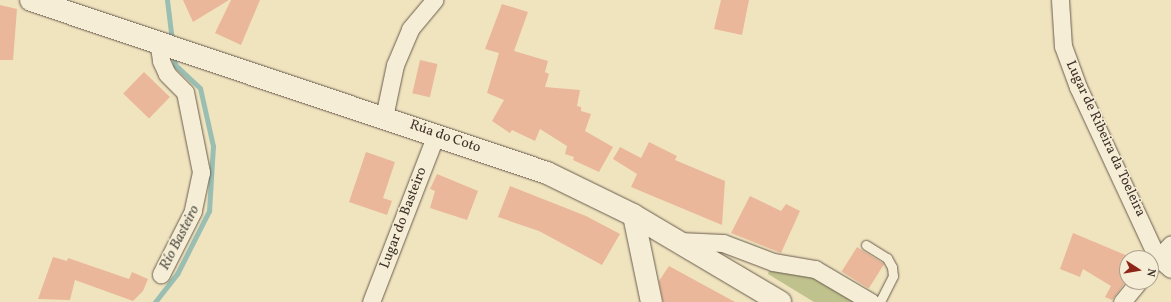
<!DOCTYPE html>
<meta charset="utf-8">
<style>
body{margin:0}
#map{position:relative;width:1171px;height:302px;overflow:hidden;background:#f0e4bf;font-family:Vollkorn,serif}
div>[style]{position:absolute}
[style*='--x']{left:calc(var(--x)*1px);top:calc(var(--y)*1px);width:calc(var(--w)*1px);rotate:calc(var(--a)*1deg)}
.green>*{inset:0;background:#c0c28e}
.stream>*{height:5px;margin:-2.5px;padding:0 2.5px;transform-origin:2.5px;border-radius:2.5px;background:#9abfb2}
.building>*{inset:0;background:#eab79a;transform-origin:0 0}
.roads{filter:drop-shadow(0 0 1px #6a5c4e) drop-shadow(0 0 1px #6a5c4e)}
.service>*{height:9px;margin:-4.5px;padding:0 4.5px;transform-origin:4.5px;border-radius:4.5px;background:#f5edd5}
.minor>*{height:17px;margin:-8.5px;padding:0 8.5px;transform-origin:8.5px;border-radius:8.5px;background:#f5edd5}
.tertiary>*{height:21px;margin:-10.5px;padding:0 10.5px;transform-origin:10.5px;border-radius:10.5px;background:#f5edd5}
.secondary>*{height:22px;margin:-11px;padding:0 11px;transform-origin:11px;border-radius:11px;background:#f5edd5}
span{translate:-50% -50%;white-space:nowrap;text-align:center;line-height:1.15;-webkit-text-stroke:3px #f5edd5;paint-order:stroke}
.street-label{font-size:14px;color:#3e2f28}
.water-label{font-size:15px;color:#55534a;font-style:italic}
.north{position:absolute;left:1119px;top:250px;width:40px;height:40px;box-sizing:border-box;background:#f5edd5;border:1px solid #aca190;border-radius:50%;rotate:102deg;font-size:11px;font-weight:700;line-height:16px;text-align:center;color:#3e2f28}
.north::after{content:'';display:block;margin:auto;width:14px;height:18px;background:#8f2418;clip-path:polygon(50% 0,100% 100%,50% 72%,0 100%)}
</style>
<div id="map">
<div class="green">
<div style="clip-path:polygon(784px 269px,802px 271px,859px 302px,814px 302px,768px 274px,769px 271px)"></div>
</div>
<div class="stream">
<div style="--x:167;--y:0;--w:41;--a:83"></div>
<div style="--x:155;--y:302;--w:36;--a:-52"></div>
<div style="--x:177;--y:274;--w:71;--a:-63.1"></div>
<div style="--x:209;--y:211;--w:65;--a:-86.5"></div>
<div style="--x:213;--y:146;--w:59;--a:-102.6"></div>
<div style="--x:200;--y:88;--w:34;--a:-137"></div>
<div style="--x:175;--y:65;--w:12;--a:-95"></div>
</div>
<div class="building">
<div style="clip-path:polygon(183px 0,229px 0,193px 22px)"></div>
<div style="clip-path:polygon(231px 0,260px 0,241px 45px,215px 33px)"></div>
<div style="clip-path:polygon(721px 0,749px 0,742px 35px,714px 29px)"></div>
<div style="clip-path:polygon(502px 4px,528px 12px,514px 51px,548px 61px,545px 72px,549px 74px,545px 87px,580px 90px,577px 106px,581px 107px,581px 111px,591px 114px,585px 131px,613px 147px,599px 172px,573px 160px,574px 157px,565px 154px,567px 146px,540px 129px,535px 141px,512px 130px,510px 133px,492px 121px,504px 100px,487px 93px,499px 53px,485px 49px)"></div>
<div style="clip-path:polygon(0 5px,17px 9px,13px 60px,0 60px)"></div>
<div style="left:420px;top:60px;width:18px;height:34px;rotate:13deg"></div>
<div style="left:144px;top:72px;width:36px;height:30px;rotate:44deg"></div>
<div style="clip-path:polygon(649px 142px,677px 156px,675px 160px,725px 181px,722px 225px,631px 187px,637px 174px,613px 159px,620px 147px,641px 158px)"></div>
<div style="clip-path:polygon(366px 152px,395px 162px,383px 198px,392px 201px,387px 215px,349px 202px)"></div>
<div style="clip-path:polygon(437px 174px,478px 191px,467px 220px,430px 208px,435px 191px,430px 189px)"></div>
<div style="clip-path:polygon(510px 186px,586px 216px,620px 234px,602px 265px,539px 231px,498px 217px)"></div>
<div style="clip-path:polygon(750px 196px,781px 211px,786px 204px,800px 211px,781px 253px,731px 233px)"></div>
<div style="clip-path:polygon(1073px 233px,1128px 256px,1121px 270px,1127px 275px,1127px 280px,1112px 300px,1105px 297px,1111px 286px,1083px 269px,1080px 277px,1060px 269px)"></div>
<div style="left:857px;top:247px;width:32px;height:29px;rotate:32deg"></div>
<div style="clip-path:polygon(53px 257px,67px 261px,68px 258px,129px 279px,132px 272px,148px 279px,143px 291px,133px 301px,75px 280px,70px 300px,38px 299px)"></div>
<div style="clip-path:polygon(669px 266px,735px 302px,663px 302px,659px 281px)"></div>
</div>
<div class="roads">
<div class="service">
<div style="--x:866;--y:245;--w:25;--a:32"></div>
<div style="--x:887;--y:258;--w:10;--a:61"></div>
<div style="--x:892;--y:267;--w:9;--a:84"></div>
<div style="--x:893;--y:276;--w:29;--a:117"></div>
</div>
<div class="minor">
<div style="--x:1060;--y:0;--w:46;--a:86.3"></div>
<div style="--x:1063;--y:46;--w:44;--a:69.9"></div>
<div style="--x:1078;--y:87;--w:187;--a:65.1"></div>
<div style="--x:1157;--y:257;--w:18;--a:41"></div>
<div style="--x:158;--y:41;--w:20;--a:81"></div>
<div style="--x:161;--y:61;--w:14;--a:65"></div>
<div style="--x:167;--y:74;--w:25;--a:45"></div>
<div style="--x:185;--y:92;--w:82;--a:78.7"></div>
<div style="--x:201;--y:172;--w:40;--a:102"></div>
<div style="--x:193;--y:211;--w:71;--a:116.9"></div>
<div style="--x:384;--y:117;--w:53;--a:-78.1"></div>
<div style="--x:395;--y:65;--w:39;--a:-67"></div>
<div style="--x:410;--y:29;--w:38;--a:-50"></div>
<div style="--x:679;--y:241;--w:44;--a:2.6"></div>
<div style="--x:723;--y:243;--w:53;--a:20.8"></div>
<div style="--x:773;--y:262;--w:43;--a:9.5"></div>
<div style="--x:815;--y:269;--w:65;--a:30.5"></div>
<div style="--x:1151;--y:265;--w:29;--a:-46"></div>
<div style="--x:371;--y:302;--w:180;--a:-68.8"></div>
<div style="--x:1122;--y:302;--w:26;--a:-51"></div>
</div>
<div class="tertiary">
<div style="--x:633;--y:215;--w:89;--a:78.3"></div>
</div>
<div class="secondary">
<div style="--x:31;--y:0;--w:544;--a:18.53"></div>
<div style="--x:547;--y:173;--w:96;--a:26"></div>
<div style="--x:633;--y:215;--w:171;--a:30.6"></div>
</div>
</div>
<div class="street-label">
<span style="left:445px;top:137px;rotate:19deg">Rúa do Coto</span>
<span style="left:1105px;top:139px;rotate:65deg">Lugar de Ribeira da Toeleira</span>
<span style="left:404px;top:218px;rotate:-69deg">Lugar do Basteiro</span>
</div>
<div class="water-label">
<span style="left:180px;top:238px;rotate:-63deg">Río Basteiro</span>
</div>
<div class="north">N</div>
</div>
